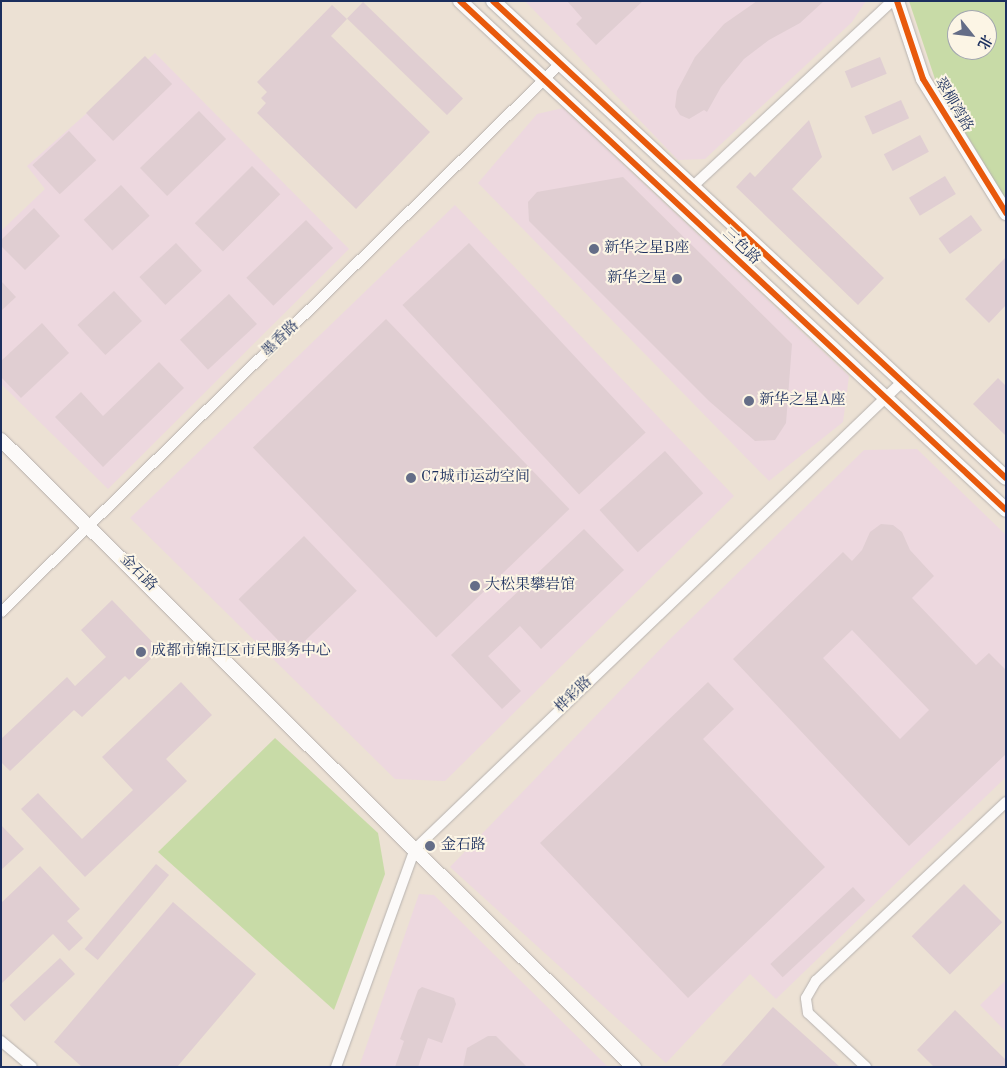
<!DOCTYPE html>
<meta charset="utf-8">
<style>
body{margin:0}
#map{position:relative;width:1007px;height:1068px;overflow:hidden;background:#ece1d4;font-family:"Old Standard TT","Noto Serif SC",serif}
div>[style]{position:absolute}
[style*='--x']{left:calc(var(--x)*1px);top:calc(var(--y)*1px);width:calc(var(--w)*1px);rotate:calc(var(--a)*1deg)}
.built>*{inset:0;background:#edd8df}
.green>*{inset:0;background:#c8dba7}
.building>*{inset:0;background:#e0ced2;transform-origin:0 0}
.roads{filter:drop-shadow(0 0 1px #b7b2af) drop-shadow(0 0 1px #b7b2af)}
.street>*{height:10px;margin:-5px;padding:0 5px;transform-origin:5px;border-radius:5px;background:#fcfaf9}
.secondary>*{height:14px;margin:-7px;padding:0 7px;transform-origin:7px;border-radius:7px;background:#fcfaf9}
.cycleway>*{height:6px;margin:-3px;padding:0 3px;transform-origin:3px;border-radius:3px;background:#e8590c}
.dots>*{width:14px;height:14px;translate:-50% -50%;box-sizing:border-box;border:2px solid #fcf5e5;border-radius:50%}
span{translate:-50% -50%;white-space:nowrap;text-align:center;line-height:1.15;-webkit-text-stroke:4px #fcf5e5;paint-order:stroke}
.street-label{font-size:15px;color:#1b2f5e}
.poi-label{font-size:15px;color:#1b2f5e}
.left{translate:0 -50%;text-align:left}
.right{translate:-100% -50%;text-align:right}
.frame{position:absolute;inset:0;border:2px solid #1b2f5e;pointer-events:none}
.north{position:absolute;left:947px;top:10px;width:50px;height:50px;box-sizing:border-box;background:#fcf5e5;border:1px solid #a2a6af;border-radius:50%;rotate:119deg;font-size:14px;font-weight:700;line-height:20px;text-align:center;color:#1b2f5e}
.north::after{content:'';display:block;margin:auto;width:18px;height:22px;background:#646d87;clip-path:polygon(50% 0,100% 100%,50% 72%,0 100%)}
</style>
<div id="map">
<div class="built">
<div style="clip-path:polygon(525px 1px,866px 1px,852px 22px,705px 159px,678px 160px)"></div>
<div style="clip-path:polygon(155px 53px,349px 249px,108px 489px,1px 384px,1px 231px,45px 189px,27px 166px)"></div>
<div style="clip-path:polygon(563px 108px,849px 376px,843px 422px,769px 481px,478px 183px,537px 114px)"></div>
<div style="clip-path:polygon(455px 205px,734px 496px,445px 781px,395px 779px,130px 518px)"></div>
<div style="clip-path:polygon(917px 449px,1006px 535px,1006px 777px,776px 999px,750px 974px,666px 1063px,450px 867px,669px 640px,864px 450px)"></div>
<div style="clip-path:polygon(419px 894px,434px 895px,608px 1067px,359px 1067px)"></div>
<div style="clip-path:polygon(1006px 980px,1006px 1032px,980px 1005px)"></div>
</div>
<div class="green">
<div style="clip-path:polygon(evenodd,909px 1px,1006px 1px,1006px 201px,937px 85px,909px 1px,957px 20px,987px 20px,987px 50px,957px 50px,957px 20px)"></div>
<div style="clip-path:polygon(275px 738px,378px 833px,385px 874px,334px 1010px,158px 852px)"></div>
</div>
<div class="building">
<div style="clip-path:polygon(567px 1px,643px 1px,596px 45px,576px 24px,582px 18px)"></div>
<div style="clip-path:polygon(757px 1px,824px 1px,800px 23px,769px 40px,744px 59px,721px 87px,707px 112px,704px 110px,689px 119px,680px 115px,675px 107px,677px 91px,695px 57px,724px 24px)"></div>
<div style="left:363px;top:2px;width:139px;height:23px;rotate:44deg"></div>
<div style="clip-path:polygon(332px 5px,347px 19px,331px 36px,430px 132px,356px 209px,257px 113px,266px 103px,261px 98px,267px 92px,257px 82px)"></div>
<div style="left:145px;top:56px;width:39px;height:82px;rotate:46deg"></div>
<div style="left:880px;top:57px;width:18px;height:38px;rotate:68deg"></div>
<div style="left:901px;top:100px;width:20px;height:40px;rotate:66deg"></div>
<div style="left:199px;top:111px;width:39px;height:82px;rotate:46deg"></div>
<div style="clip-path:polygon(809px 120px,822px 157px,792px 189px,884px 278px,858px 305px,736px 187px,750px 172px,755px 177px)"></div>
<div style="left:69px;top:131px;width:40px;height:50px;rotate:47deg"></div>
<div style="left:920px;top:135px;width:19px;height:41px;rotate:62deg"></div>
<div style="left:252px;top:166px;width:40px;height:81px;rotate:45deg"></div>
<div style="left:945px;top:176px;width:21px;height:42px;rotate:59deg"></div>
<div style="clip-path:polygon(623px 177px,792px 344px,786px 423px,775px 440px,755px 441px,709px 401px,529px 221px,528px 202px,537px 192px)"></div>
<div style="left:121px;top:185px;width:42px;height:51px;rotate:47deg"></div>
<div style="clip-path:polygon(34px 208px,60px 236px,25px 270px,1px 246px,1px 240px)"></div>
<div style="left:971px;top:215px;width:19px;height:40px;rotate:54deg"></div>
<div style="left:306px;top:220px;width:39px;height:83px;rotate:46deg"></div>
<div style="left:176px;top:243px;width:38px;height:50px;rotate:47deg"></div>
<div style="left:469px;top:243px;width:259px;height:91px;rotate:47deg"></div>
<div style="clip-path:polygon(1006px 257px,1006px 305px,989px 323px,965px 299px)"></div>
<div style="clip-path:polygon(1px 281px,16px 297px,1px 311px)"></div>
<div style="left:114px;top:291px;width:41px;height:50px;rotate:47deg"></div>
<div style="left:229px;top:294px;width:41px;height:67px;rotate:47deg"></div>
<div style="left:386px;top:319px;width:264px;height:185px;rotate:46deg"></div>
<div style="clip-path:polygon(42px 323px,69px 353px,21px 398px,1px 377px,1px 361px)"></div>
<div style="clip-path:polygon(159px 362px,184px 388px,103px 467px,55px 417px,81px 392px,103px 416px)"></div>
<div style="clip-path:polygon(998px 378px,1006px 386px,1006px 436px,973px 404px)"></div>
<div style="left:665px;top:451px;width:57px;height:88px;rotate:48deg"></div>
<div style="clip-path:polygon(evenodd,881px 524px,893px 525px,902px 532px,910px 550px,934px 576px,912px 598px,976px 665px,989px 653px,1006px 670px,1006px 754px,909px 846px,733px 659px,843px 552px,852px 561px,862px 550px,870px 532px,881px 524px,852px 630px,929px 710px,900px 739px,823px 658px,852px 630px)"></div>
<div style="clip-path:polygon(584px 529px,624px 570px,541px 649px,520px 626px,488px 656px,521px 691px,502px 709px,451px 655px)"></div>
<div style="left:304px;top:536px;width:76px;height:91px;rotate:46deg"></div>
<div style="clip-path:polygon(112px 600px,160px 650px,129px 680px,125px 676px,82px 717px,74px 710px,10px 771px,1px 762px,1px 739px,67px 677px,75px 686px,106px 657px,81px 630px)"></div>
<div style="clip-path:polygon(181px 682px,212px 715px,166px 759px,187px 781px,85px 877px,21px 809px,38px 793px,82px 839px,133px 790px,102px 757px)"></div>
<div style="clip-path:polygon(708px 682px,734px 709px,703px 739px,825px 867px,688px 998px,540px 843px)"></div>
<div style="clip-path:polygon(1px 825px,24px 849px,1px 870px)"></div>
<div style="left:156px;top:864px;width:17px;height:111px;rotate:40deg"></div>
<div style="clip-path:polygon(40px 866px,80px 909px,67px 921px,83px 938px,69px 951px,53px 934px,1px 984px,1px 903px)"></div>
<div style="left:964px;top:884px;width:54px;height:74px;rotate:45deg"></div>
<div style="left:853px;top:887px;width:18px;height:113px;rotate:47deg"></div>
<div style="clip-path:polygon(173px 902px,256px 974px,177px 1067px,82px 1067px,54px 1042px)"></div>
<div style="left:60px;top:958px;width:22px;height:69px;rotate:47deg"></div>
<div style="clip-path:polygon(422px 987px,454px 998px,456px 1004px,442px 1043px,428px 1038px,418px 1067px,395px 1067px,404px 1041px,400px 1039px,418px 990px)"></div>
<div style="clip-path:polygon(773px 1007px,840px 1067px,720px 1067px)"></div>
<div style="clip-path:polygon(955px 1010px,1006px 1060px,1006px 1067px,934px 1067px,917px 1050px)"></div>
<div style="clip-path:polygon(488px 1036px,496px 1036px,527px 1067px,463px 1067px,467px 1048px)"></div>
</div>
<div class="roads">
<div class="street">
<div style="--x:691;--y:188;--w:275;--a:-42.9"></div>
<div style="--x:1;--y:612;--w:781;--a:-44.43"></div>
<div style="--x:1;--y:1041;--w:40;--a:40"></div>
<div style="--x:336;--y:1067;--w:232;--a:-70.1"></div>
<div style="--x:415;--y:849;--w:673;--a:-43.8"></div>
<div style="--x:866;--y:1067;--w:79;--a:-137"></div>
<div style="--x:808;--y:1013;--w:15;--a:-98"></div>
<div style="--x:806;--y:998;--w:20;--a:-60"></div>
<div style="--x:816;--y:981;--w:261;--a:-43.3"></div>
</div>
<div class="secondary">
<div style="--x:460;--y:1;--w:746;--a:42.99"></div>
<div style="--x:493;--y:1;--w:700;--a:42.92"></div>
<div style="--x:897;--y:1;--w:82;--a:71.6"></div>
<div style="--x:923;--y:79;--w:158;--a:58.2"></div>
<div style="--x:1;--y:440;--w:891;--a:44.73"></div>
</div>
</div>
<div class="cycleway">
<div style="--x:460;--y:1;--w:746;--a:42.99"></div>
<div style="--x:493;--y:1;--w:700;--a:42.92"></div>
<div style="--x:897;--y:1;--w:82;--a:71.6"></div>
<div style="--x:923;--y:79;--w:158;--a:58.2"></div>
</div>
<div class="dots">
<div style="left:594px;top:249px;background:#646d87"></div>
<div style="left:677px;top:279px;background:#646d87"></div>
<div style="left:749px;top:401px;background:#646d87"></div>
<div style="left:411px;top:478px;background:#646d87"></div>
<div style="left:475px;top:586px;background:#646d87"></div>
<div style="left:141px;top:652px;background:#646d87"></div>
<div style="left:430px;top:846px;background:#646d87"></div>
</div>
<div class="street-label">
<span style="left:953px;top:105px;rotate:59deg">翠柳湾路</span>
<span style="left:741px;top:247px;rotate:43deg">三色路</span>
<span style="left:281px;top:339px;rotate:-44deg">墨香路</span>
<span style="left:138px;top:573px;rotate:45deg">金石路</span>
<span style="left:574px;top:695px;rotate:-44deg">桦彩路</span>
</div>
<div class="poi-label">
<span class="left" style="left:604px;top:249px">新华之星B座</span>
<span class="right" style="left:667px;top:279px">新华之星</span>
<span class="left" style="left:759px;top:401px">新华之星A座</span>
<span class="left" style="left:421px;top:478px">C7城市运动空间</span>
<span class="left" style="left:485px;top:586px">大松果攀岩馆</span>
<span class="left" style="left:151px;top:652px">成都市锦江区市民服务中心</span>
<span class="left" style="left:441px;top:846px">金石路</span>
</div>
<div class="frame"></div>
<div class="north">北</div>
</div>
